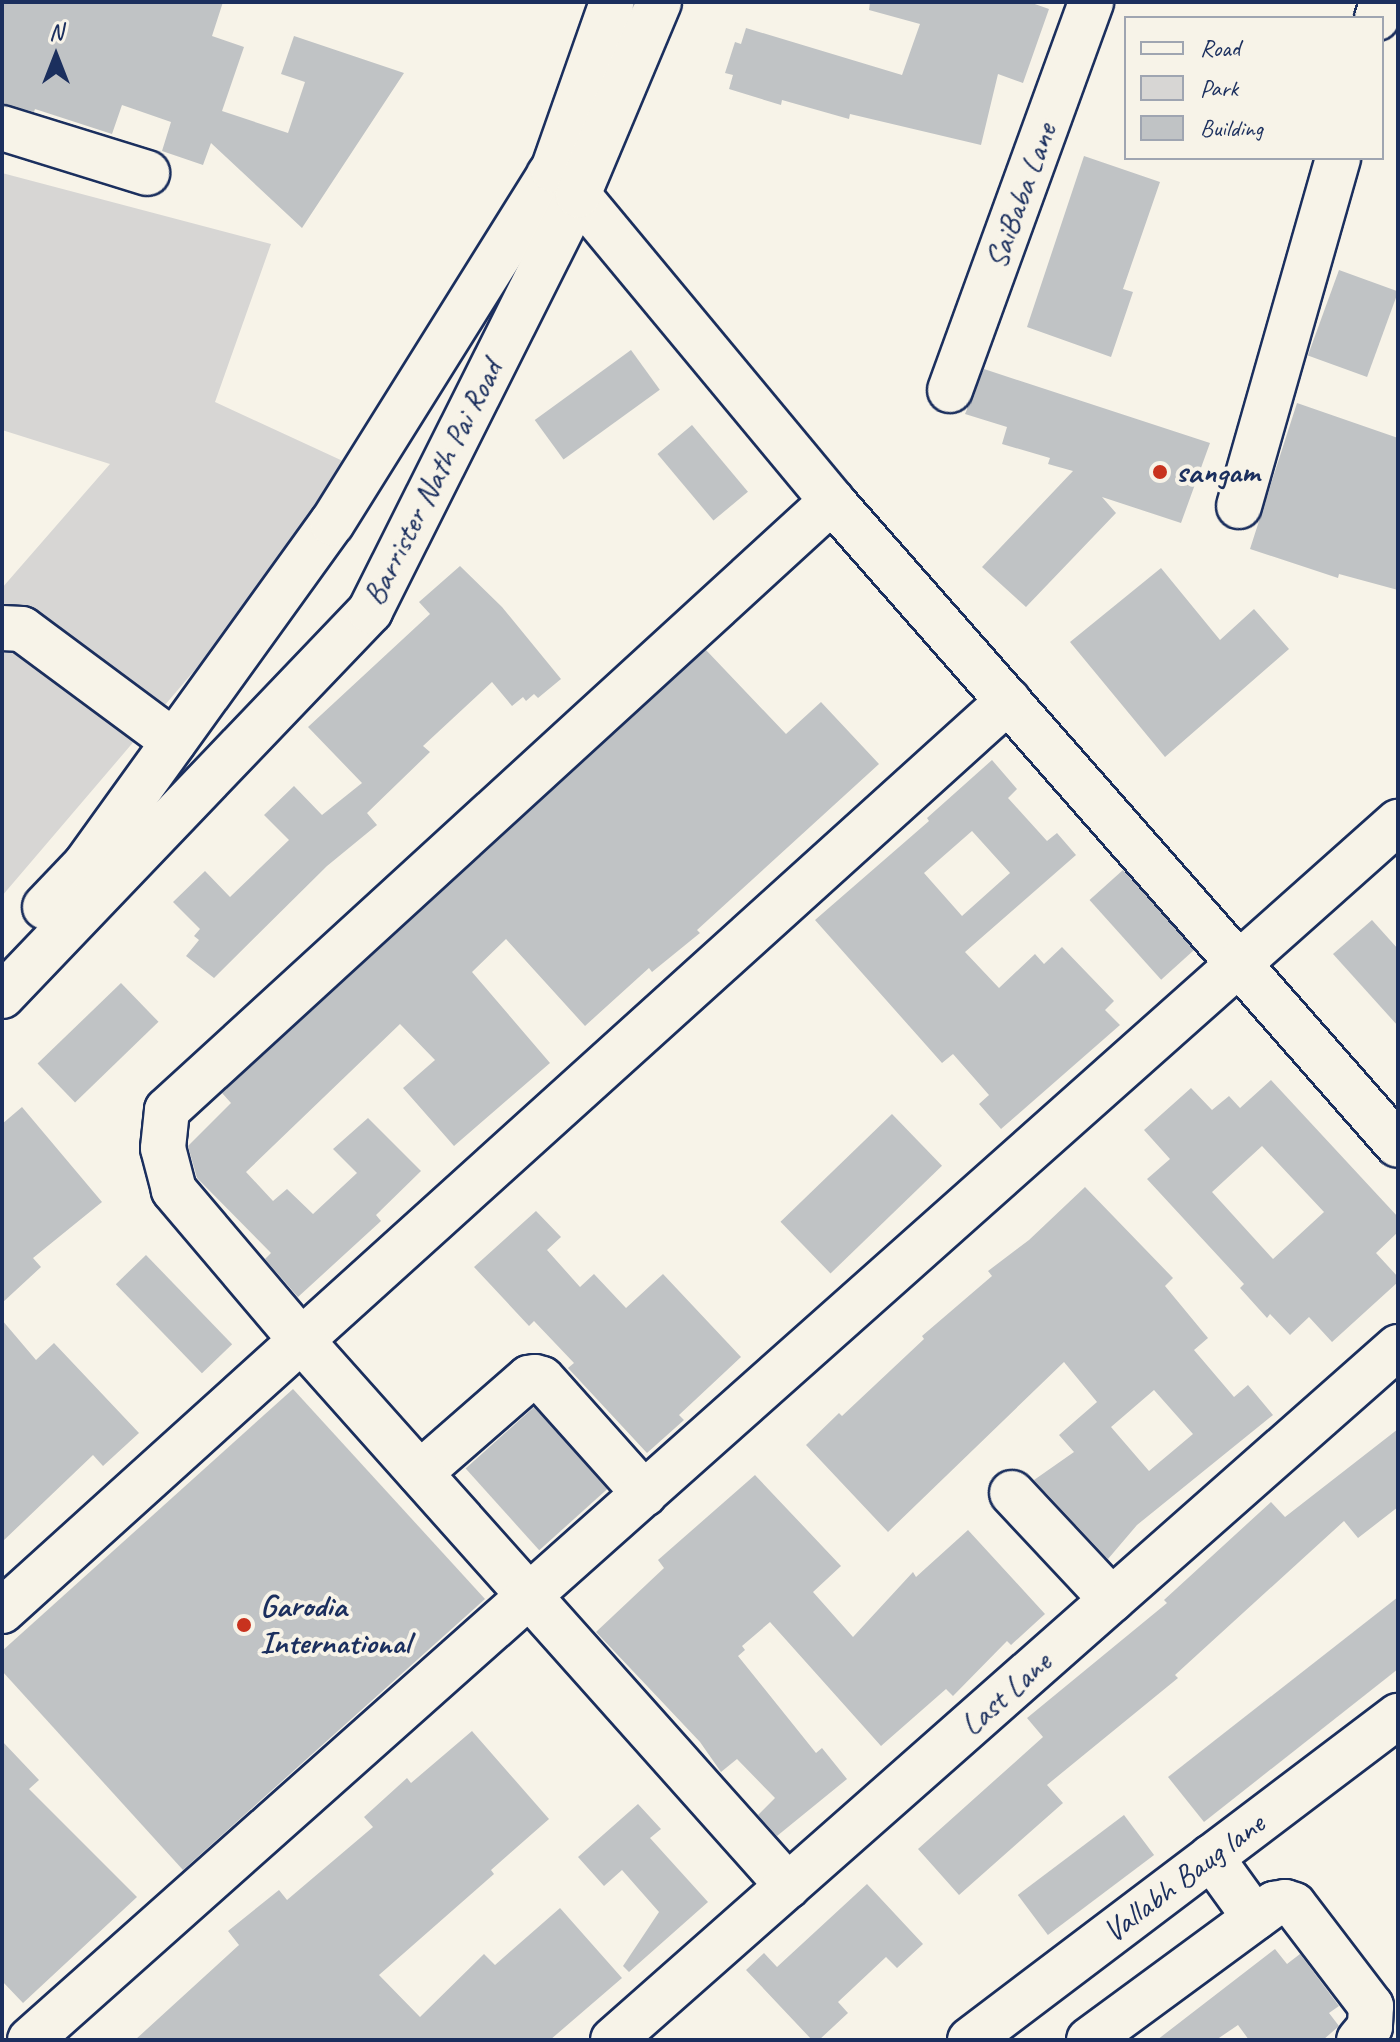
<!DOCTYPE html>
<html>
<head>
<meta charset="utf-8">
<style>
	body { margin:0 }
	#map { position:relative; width:1400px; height:2042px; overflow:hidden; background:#f7f3e8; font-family:Caveat,sans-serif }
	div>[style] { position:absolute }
	.green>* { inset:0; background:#d7d6d4 }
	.building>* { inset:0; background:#c0c3c5; transform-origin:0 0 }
	.roads { filter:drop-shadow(2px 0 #1b2f5e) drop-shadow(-2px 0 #1b2f5e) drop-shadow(0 2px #1b2f5e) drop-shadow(0 -2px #1b2f5e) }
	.minor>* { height:44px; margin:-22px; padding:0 22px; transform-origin:22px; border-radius:22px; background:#f7f3e8 }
	.dots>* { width:22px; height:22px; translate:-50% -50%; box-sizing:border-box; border:4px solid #f7f3e8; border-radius:50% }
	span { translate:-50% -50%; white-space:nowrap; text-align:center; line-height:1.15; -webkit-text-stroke:8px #f7f3e8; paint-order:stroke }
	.street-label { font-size:32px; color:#1b2f5e }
	.poi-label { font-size:32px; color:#1b2f5e; font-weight:700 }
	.left { translate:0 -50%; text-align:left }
	.frame { position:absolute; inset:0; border:4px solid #1b2f5e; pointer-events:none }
	.legend { position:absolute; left:1124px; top:16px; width:260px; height:144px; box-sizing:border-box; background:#f7f3e8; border:2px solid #9fa5b1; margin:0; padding:10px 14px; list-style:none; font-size:24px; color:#1b2f5e }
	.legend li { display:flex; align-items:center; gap:16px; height:40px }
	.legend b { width:40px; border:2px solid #9fa5b1 }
	.north { position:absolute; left:16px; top:16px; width:80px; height:80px; -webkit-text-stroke:6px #f7f3e8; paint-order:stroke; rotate:0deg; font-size:22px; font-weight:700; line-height:32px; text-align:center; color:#1b2f5e }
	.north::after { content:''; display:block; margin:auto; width:28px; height:36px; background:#1b2f5e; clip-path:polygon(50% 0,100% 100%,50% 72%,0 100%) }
</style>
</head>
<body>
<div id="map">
	<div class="green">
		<i style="clip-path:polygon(2px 173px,271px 244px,215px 402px,345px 462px,264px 589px,2px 896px,2px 588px,110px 464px,2px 430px)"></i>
	</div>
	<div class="building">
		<i style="clip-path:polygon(2px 2px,223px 2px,212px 36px,244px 47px,222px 111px,288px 133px,305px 82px,281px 74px,294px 36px,404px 73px,302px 228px,211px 143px,203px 165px,162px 151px,171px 122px,122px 105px,112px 134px,35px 109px,34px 112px,2px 104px)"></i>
		<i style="clip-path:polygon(870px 2px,1029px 2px,1049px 9px,1023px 83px,998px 74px,981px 145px,850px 114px,849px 119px,782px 100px,781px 105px,729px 89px,733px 75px,725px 73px,735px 42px,741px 44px,746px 28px,902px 75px,920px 24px,869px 10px)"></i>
		<i style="clip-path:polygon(1084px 156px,1160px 182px,1123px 289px,1133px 292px,1111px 357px,1027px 327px)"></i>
		<i style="left:1339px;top:270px;width:63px;height:91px;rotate:20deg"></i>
		<i style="left:631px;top:350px;width:49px;height:119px;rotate:54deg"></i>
		<i style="clip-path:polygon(984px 369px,1210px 443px,1181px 523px,1102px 497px,1116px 513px,1026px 607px,982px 567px,1073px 471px,1048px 464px,1050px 458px,1002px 444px,1007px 427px,965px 414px)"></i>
		<i style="clip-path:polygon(1297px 403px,1398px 438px,1398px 590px,1339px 574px,1338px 578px,1250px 549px)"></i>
		<i style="left:692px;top:425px;width:87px;height:45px;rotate:50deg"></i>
		<i style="clip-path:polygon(460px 566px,502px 607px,561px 679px,538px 698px,534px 694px,526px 701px,523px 697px,512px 706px,492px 682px,423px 746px,430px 752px,367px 813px,377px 825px,327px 866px,214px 978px,186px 956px,199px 940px,194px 936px,200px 929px,173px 902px,205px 871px,230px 897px,289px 840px,264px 815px,294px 786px,322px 815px,362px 783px,308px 727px,430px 614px,419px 602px)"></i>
		<i style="clip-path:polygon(1161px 568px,1220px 640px,1254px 609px,1289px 649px,1165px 757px,1070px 642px)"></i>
		<i style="clip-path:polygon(706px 650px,786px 734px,821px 702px,879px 764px,697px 930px,700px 933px,652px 972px,649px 968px,585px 1026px,506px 939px,472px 972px,550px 1063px,454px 1146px,403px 1088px,435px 1060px,400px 1024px,246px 1172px,273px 1201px,287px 1189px,313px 1214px,357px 1173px,333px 1149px,368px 1118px,421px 1171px,376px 1215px,381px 1221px,298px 1297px,265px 1259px,271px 1253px,197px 1178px,188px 1146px,231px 1103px,222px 1093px)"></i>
		<i style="clip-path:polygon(evenodd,992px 760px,1017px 789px,1008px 798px,1047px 841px,1057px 833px,1076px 855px,965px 952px,999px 988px,1035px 954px,1044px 964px,1062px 947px,1114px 1001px,1105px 1010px,1120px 1025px,1001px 1129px,979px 1104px,989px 1095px,953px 1054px,942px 1063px,815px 920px,929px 821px,927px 818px,992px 760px,972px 831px,1010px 873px,962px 916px,924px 873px,972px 831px)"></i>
		<i style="left:1123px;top:870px;width:107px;height:45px;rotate:48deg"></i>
		<i style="clip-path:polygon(1372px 920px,1398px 949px,1398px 1026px,1333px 954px)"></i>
		<i style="left:121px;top:983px;width:54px;height:116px;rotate:46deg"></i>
		<i style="clip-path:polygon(evenodd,1271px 1080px,1398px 1217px,1398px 1232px,1376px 1253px,1398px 1277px,1398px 1282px,1332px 1342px,1309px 1317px,1290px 1335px,1270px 1314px,1267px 1318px,1240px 1288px,1244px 1284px,1147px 1179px,1170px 1159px,1144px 1130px,1191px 1088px,1212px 1110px,1229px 1096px,1240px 1108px,1271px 1080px,1262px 1146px,1324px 1212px,1273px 1259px,1212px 1192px,1262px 1146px)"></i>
		<i style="clip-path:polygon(22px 1107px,102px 1202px,33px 1258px,41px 1267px,2px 1303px,2px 1124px)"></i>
		<i style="left:892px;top:1114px;width:72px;height:155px;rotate:46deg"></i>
		<i style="clip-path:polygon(evenodd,1085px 1187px,1173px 1278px,1165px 1286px,1208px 1338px,1194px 1350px,1234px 1397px,1248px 1385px,1273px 1415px,1137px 1525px,1108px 1559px,1034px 1480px,1074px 1452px,1059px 1435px,1097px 1402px,1064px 1362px,888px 1532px,806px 1445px,839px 1413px,842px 1416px,924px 1339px,922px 1336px,992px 1276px,988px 1271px,1029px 1240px,1085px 1187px,1154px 1390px,1193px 1434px,1149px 1471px,1111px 1427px,1154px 1390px)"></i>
		<i style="clip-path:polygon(536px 1211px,561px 1237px,547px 1250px,580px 1287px,594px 1274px,626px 1308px,663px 1274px,741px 1357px,679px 1415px,684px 1420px,647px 1453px,568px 1368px,574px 1363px,534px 1321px,529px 1326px,474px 1267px)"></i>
		<i style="left:146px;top:1255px;width:124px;height:42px;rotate:46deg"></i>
		<i style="clip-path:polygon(2px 1320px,36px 1360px,54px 1343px,139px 1433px,103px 1466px,93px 1455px,2px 1542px)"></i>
		<i style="clip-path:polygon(293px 1389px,485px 1599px,183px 1870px,2px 1671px,2px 1651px)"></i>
		<i style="left:534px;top:1407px;width:110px;height:92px;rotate:48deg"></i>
		<i style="clip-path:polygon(1398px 1429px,1398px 1507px,1358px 1538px,1344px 1521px,1175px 1675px,1178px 1678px,1047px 1785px,1063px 1803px,959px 1895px,918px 1849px,1043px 1737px,1027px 1718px,1167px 1603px,1164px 1600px,1271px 1502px,1285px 1517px)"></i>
		<i style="clip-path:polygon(755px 1475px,841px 1566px,813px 1592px,853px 1637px,913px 1572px,916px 1577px,968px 1530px,1045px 1614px,1011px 1645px,1007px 1641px,953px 1696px,946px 1689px,881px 1746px,770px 1622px,742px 1646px,745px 1650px,738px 1656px,816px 1753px,822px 1748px,847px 1779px,777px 1836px,758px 1815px,775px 1798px,737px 1759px,721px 1772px,700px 1742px,596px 1632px,664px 1568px,658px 1560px)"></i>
		<i style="clip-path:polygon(1398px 1597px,1398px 1669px,1204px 1822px,1168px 1777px)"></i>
		<i style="clip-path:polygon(472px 1731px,549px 1819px,491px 1870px,494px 1874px,379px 1975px,420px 2017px,484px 1954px,495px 1965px,560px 1908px,622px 1978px,550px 2040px,135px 2040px,239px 1945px,228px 1931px,279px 1890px,287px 1900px,373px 1827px,364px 1817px,407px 1778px,411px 1783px)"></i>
		<i style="clip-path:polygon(2px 1741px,39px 1780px,29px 1789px,137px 1897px,23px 2003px,2px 1981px)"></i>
		<i style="clip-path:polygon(638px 1804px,661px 1829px,650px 1838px,708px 1902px,629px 1972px,623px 1966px,659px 1912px,622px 1870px,604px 1886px,578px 1857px)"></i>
		<i style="left:1124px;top:1815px;width:50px;height:133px;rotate:53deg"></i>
		<i style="clip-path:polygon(867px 1884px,923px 1944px,897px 1968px,886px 1957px,838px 2002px,848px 2013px,819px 2040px,812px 2040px,746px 1970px,764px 1953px,777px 1967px)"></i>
		<i style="clip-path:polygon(1275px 1949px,1287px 1964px,1300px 1954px,1339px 2006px,1329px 2013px,1339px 2026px,1323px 2040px,1249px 2040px,1238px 2025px,1216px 2040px,1157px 2040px)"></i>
	</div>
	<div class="roads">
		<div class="minor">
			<i style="left:1377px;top:18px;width:17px;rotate:-73deg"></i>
			<i style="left:2px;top:128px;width:152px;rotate:17.2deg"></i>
			<i style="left:549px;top:175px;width:35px;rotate:35deg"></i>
			<i style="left:578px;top:195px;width:398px;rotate:50.3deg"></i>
			<i style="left:832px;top:501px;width:857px;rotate:48.69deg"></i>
			<i style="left:950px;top:390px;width:413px;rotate:-70deg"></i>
			<i style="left:1239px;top:506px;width:362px;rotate:-74.1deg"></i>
			<i style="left:2px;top:628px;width:20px;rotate:3deg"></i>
			<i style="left:22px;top:629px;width:189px;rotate:36.6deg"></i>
			<i style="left:45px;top:907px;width:58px;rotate:-46.4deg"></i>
			<i style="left:85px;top:865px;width:422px;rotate:-54.2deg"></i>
			<i style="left:332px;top:523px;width:416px;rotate:-58deg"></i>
			<i style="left:553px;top:170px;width:178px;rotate:-70.6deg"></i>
			<i style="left:2px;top:996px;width:533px;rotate:-46.29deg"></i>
			<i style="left:370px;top:611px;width:465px;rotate:-63.4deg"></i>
			<i style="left:578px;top:195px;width:209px;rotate:-67.2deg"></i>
			<i style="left:420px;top:1473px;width:145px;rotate:-41.1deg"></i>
			<i style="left:529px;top:1378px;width:6px;rotate:-9deg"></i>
			<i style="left:535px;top:1377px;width:7px;rotate:16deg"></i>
			<i style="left:542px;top:1379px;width:154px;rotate:48.2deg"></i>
			<i style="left:1012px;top:1493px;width:146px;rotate:46.9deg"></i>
			<i style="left:2px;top:1611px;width:1357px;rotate:-42.13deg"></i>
			<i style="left:1211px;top:1857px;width:75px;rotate:54.2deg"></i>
			<i style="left:788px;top:1886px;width:732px;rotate:-131.73deg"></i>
			<i style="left:301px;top:1340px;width:197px;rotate:-130.3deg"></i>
			<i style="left:174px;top:1190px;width:43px;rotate:-104.7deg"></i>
			<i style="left:163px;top:1148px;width:38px;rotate:-84deg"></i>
			<i style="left:167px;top:1110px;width:902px;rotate:-42.48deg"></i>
			<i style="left:30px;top:2040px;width:1832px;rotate:-41.68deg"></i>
			<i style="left:613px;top:2040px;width:1047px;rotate:-41.44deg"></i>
			<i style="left:970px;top:2040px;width:537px;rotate:-37.13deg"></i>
			<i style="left:1089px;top:2040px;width:230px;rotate:-36.3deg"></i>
			<i style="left:1274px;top:1904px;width:11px;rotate:-10deg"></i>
			<i style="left:1285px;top:1902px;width:9px;rotate:18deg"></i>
			<i style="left:1294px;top:1905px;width:127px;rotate:52.7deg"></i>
			<i style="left:1371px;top:2006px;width:21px;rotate:93deg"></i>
			<i style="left:1370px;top:2027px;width:17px;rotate:130deg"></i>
		</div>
	</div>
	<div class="dots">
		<i style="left:1160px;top:472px;background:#c8321e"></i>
		<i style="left:244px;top:1625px;background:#c8321e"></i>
	</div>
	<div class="street-label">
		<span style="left:1021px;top:196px;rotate:-70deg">SaiBaba Lane</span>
		<span style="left:433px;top:483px;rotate:-63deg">Barrister Nath Pai Road</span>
		<span style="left:1006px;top:1694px;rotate:-42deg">Last Lane</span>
		<span style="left:1184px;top:1878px;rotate:-37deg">Vallabh Baug lane</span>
	</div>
	<div class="poi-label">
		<span class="left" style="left:1176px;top:472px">sangam</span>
		<span class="left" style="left:260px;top:1625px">Garodia<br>International</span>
	</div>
	<div class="frame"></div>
	<ul class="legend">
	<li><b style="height:10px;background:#f7f3e8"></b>Road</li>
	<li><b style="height:22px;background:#d7d6d4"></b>Park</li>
	<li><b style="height:22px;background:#c0c3c5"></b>Building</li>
	</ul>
	<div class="north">N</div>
</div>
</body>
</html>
